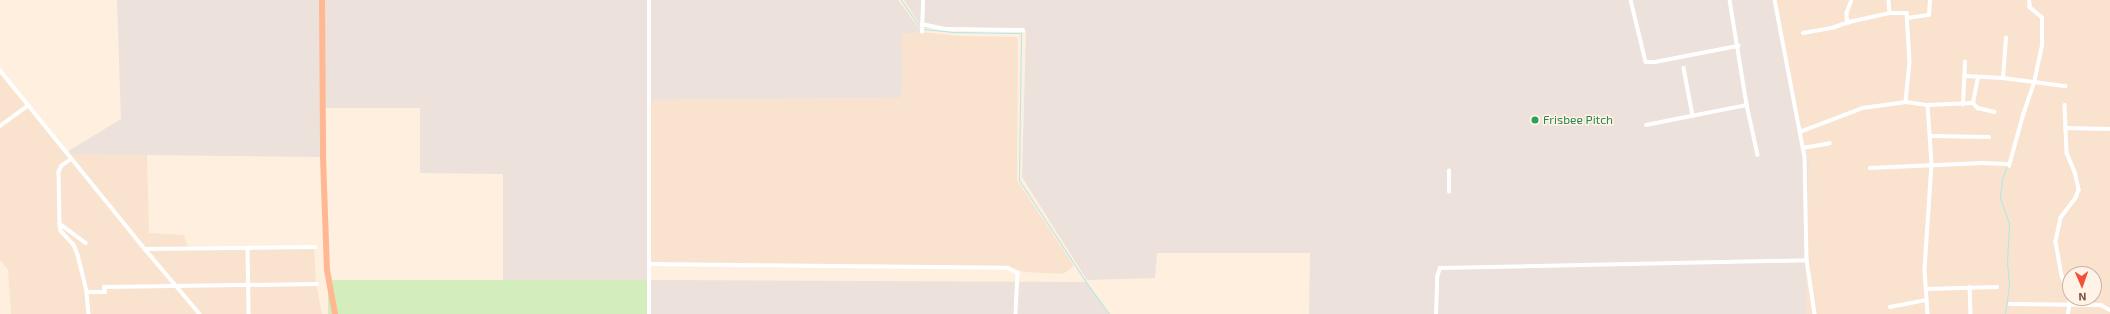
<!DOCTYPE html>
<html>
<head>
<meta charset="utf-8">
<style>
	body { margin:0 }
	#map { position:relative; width:2110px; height:314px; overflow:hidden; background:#feefdf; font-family:"Exo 2",sans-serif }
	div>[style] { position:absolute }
	.residential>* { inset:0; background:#f9e3cf }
	.industrial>* { inset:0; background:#ece1db }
	.green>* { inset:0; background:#d4edbc; transform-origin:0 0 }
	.stream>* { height:1px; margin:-0.5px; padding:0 0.5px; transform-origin:0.5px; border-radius:0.5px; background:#b2e6e9 }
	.minor>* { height:3.5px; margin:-1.75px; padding:0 1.75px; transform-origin:1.75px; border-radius:1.75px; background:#fff }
	.trunk>* { height:6px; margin:-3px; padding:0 3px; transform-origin:3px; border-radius:3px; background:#ffb892 }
	.dots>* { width:11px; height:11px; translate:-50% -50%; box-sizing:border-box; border:2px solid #fff3e7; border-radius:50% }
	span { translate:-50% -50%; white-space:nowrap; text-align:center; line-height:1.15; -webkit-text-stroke:3px #fff3e7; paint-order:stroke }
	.leisure-label { font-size:12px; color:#27864d }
	.left { translate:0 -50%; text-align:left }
	.north { position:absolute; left:2062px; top:266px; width:40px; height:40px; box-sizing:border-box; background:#fff3e7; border:1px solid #c9b2a6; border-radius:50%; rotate:178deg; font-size:11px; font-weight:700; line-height:16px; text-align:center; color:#775144 }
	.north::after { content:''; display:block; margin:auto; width:14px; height:18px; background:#f45037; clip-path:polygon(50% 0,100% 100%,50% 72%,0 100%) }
</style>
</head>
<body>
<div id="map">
	<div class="residential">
		<i style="clip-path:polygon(evenodd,1774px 0,2110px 0,2110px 314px,1806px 314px,1809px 162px,1774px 0,2070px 274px,2094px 274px,2094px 298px,2070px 298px,2070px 274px)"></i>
		<i style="clip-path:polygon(922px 32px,961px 36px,1016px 37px,1018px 39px,1017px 180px,1074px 266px,1063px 274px,1024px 272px,1010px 267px,649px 264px,648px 100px,899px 98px,903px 83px,902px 34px)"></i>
		<i style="clip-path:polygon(0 74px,67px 154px,147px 154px,149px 233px,184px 235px,188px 246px,314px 247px,316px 283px,322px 314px,11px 314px,8px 270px,0 260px)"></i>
	</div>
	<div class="industrial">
		<i style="clip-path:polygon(117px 0,898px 0,922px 32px,902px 34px,903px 83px,900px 98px,648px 100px,649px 280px,1086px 282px,1109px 314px,649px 314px,649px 280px,503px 282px,503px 174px,420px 173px,420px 108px,324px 108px,323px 157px,67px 154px,70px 150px,121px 119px)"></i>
		<i style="clip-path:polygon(904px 0,1774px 0,1809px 162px,1806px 314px,1309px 314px,1310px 253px,1157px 253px,1155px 278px,1087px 280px,1022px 177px,1026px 31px,922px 28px)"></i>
	</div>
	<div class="green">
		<i style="left:649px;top:280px;width:34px;height:321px;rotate:90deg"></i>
	</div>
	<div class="stream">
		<i style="left:901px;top:0;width:35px;rotate:55deg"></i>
		<i style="left:2028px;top:3px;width:6px;rotate:81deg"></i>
		<i style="left:924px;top:29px;width:27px;rotate:6deg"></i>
		<i style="left:951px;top:32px;width:70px;rotate:0.8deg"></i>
		<i style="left:1021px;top:33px;width:147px;rotate:90.8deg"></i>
		<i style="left:1019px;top:180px;width:122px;rotate:56.7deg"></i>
		<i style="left:1086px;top:282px;width:39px;rotate:54deg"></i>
		<i style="left:2016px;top:135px;width:15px;rotate:-74deg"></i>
		<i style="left:2005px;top:314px;width:29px;rotate:-82deg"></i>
		<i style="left:2009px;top:285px;width:22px;rotate:-95deg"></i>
		<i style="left:2007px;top:263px;width:40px;rotate:-87.1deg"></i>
		<i style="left:2009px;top:223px;width:27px;rotate:-110deg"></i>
		<i style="left:2000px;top:198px;width:19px;rotate:-84deg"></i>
		<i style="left:2002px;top:179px;width:15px;rotate:-70deg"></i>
	</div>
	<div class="minor">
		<i style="left:1631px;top:0;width:64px;rotate:76.4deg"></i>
		<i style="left:1646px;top:62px;width:9px"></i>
		<i style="left:1655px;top:62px;width:85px;rotate:-10.9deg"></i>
		<i style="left:1730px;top:0;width:106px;rotate:80.8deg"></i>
		<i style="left:1747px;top:105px;width:51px;rotate:77.6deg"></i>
		<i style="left:1775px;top:0;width:160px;rotate:79.2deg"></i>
		<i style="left:1805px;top:157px;width:103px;rotate:88.9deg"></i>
		<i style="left:1807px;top:260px;width:55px;rotate:81.6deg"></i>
		<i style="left:1852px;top:0;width:14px;rotate:111deg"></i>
		<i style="left:1847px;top:13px;width:6px;rotate:90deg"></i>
		<i style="left:1847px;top:19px;width:4px;rotate:56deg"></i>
		<i style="left:1849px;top:22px;width:42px;rotate:-12.4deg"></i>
		<i style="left:1890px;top:13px;width:17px"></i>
		<i style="left:1907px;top:13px;width:49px;rotate:86.5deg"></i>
		<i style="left:1910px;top:62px;width:40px;rotate:95.7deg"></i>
		<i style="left:1889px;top:0;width:13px;rotate:86deg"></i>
		<i style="left:1907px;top:18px;width:22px;rotate:-8deg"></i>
		<i style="left:1929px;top:15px;width:15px;rotate:-86deg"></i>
		<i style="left:922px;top:24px;width:24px;rotate:12deg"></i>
		<i style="left:945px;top:29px;width:78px;rotate:0.7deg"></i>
		<i style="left:922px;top:32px;width:32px;rotate:-88deg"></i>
		<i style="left:1803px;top:33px;width:29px;rotate:-10deg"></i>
		<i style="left:1832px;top:28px;width:18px;rotate:-19deg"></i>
		<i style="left:1684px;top:68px;width:49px;rotate:79.4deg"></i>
		<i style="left:0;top:70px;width:230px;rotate:51deg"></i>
		<i style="left:145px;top:249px;width:85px;rotate:49.8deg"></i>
		<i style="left:1966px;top:76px;width:37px;rotate:3deg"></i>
		<i style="left:2003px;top:78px;width:40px;rotate:-85.7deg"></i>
		<i style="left:2003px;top:78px;width:63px;rotate:7.4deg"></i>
		<i style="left:1973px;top:103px;width:7px;rotate:45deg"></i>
		<i style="left:1978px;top:108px;width:17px;rotate:13deg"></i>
		<i style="left:1928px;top:105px;width:59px;rotate:86.1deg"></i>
		<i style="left:1932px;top:164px;width:106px;rotate:93.8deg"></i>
		<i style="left:1925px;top:270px;width:44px;rotate:86.1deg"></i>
		<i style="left:1963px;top:105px;width:43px;rotate:-87.3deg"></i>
		<i style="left:2065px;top:105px;width:48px;rotate:87.6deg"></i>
		<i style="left:2067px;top:153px;width:21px;rotate:67deg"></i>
		<i style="left:2075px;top:172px;width:18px;rotate:77deg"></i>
		<i style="left:2079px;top:190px;width:9px;rotate:111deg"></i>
		<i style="left:2076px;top:198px;width:25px;rotate:127deg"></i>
		<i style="left:2061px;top:218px;width:25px;rotate:102deg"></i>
		<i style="left:2056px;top:242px;width:35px;rotate:80deg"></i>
		<i style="left:2062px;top:276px;width:22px;rotate:68deg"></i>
		<i style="left:1646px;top:125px;width:103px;rotate:-11.2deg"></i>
		<i style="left:0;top:126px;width:34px;rotate:-36deg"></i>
		<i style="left:2065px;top:128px;width:45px;rotate:1.3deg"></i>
		<i style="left:1800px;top:132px;width:67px;rotate:-20.9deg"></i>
		<i style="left:1863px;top:108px;width:43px;rotate:-7.9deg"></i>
		<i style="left:1906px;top:102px;width:22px;rotate:8deg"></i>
		<i style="left:1928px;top:105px;width:45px;rotate:-2.5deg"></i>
		<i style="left:1973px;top:103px;width:26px;rotate:-79deg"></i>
		<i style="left:1931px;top:136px;width:58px;rotate:1deg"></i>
		<i style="left:1803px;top:148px;width:27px;rotate:-10deg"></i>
		<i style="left:72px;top:159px;width:12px;rotate:145deg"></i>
		<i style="left:62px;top:166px;width:7px;rotate:117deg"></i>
		<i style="left:59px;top:172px;width:52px;rotate:88.9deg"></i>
		<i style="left:60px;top:224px;width:7px;rotate:82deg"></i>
		<i style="left:61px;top:231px;width:19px;rotate:47deg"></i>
		<i style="left:74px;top:245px;width:11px;rotate:68deg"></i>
		<i style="left:78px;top:255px;width:38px;rotate:76deg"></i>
		<i style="left:87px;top:292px;width:22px;rotate:85deg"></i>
		<i style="left:2009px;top:166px;width:53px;rotate:-74.6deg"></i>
		<i style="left:2023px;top:115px;width:34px;rotate:-71deg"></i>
		<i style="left:2034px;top:83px;width:39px;rotate:-78deg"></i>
		<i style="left:2042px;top:45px;width:27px;rotate:-90deg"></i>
		<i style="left:2042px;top:18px;width:16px;rotate:-140deg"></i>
		<i style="left:2030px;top:8px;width:8px;rotate:-97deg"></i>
		<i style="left:1870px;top:168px;width:112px;rotate:-2.6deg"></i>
		<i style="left:1982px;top:163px;width:25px;rotate:2deg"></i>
		<i style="left:1449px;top:192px;width:21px;rotate:-90deg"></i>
		<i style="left:60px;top:224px;width:32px;rotate:36deg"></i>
		<i style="left:248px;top:248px;width:66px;rotate:89.1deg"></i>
		<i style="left:145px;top:249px;width:170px;rotate:-0.7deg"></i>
		<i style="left:649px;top:264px;width:359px;rotate:0.6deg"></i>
		<i style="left:1008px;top:268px;width:11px;rotate:27deg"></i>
		<i style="left:1018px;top:273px;width:41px;rotate:92.8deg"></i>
		<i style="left:1970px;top:287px;width:27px;rotate:88deg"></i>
		<i style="left:1926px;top:289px;width:71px;rotate:-1.6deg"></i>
		<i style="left:87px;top:292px;width:18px"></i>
		<i style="left:105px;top:292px;width:5px;rotate:-101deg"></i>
		<i style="left:104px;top:287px;width:213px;rotate:-0.8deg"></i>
		<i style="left:2010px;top:304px;width:91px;rotate:0.6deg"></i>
		<i style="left:2101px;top:305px;width:10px;rotate:29deg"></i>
		<i style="left:1890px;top:307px;width:37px;rotate:-11deg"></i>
		<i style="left:649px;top:314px;width:314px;rotate:-90deg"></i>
		<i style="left:1436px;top:314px;width:37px;rotate:-88deg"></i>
		<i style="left:1437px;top:277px;width:9px;rotate:-72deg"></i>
		<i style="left:1440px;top:268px;width:367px;rotate:-1.2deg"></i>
		<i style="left:2068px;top:314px;width:16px;rotate:-83deg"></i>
	</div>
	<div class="trunk">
		<i style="left:322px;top:0;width:157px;rotate:89.6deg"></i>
		<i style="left:323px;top:157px;width:113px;rotate:88deg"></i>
		<i style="left:327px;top:270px;width:45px;rotate:79.7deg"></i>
	</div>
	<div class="dots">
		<i style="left:1535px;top:120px;background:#2e9e5b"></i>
	</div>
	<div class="leisure-label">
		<span class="left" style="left:1543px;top:120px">Frisbee Pitch</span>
	</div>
	<div class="north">N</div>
</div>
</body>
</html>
